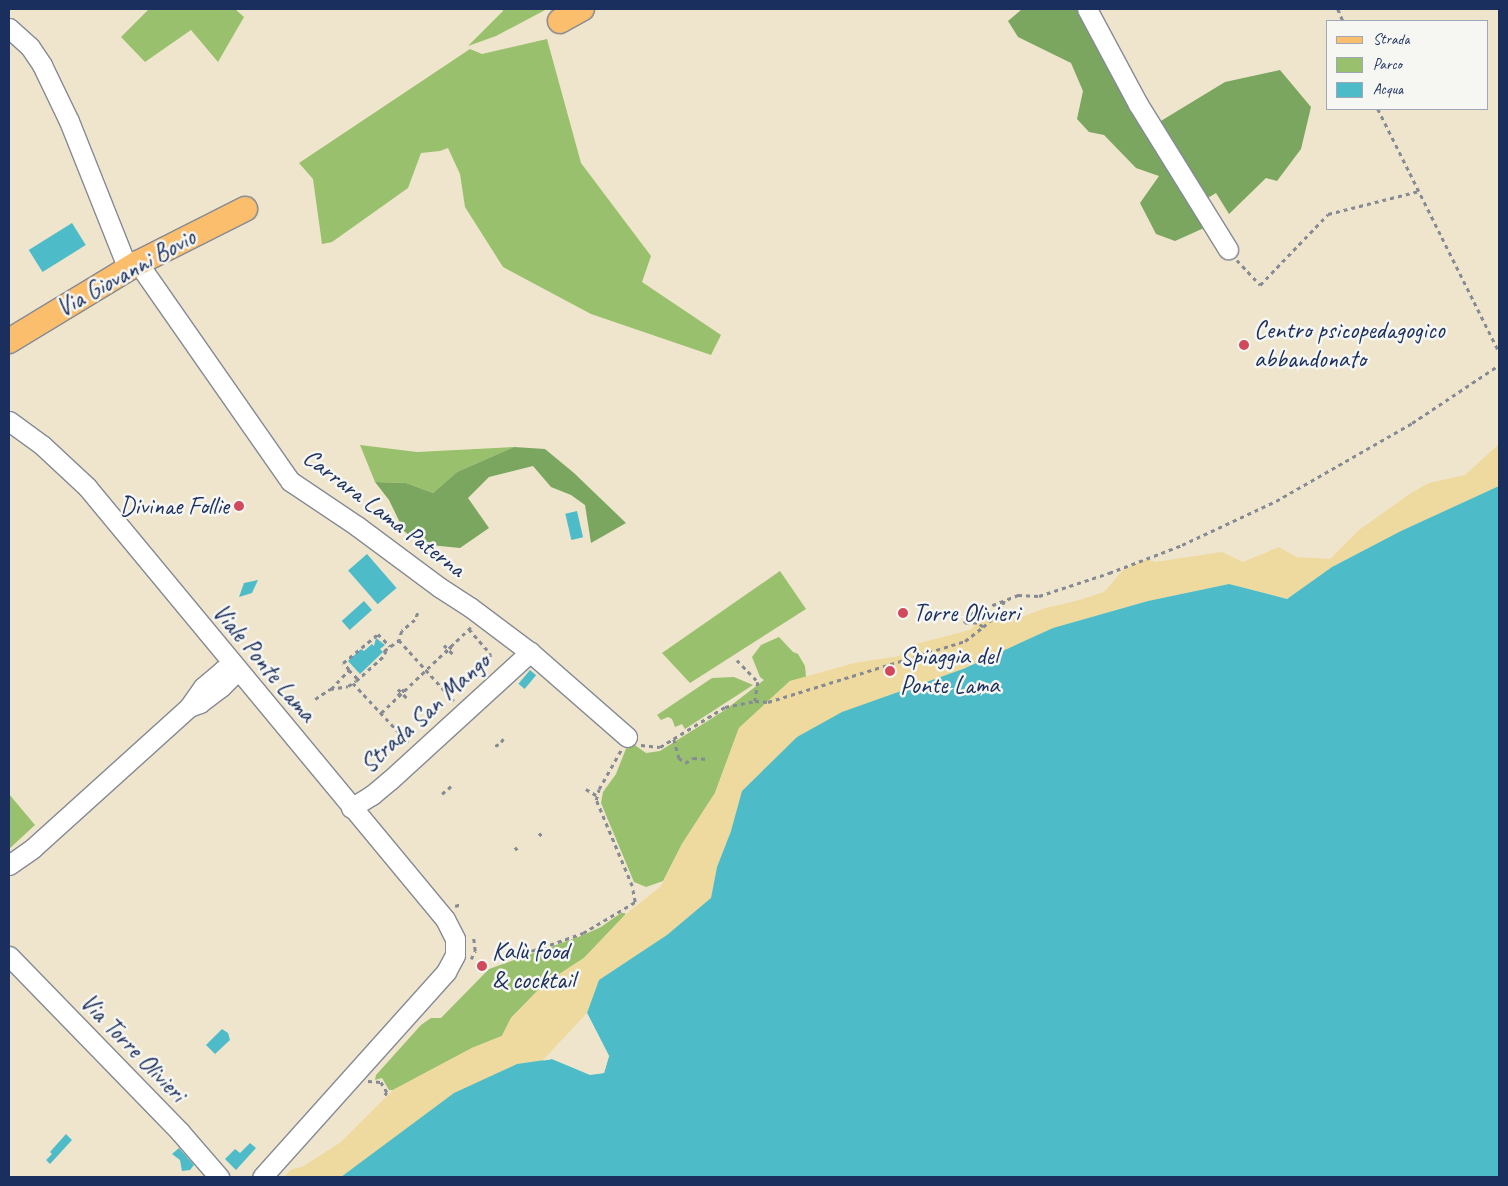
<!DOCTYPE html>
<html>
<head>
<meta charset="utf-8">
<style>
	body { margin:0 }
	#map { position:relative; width:1508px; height:1186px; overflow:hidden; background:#efe5cc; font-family:Caveat,sans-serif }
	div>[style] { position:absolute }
	.green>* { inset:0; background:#99c06c }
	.forest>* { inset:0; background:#7aa660 }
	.sand>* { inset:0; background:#eeda9e }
	.water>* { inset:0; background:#4ebbc8; transform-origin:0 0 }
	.pier>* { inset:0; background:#efe5cc }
	.path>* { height:2.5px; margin-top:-1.25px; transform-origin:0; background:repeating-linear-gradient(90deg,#858a95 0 4px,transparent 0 8px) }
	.roads { filter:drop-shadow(1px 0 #858a95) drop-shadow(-1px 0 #858a95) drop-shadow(0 1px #858a95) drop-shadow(0 -1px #858a95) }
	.minor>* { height:19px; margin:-9.5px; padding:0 9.5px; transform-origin:9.5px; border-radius:9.5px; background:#fff }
	.major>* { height:24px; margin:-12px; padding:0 12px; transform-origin:12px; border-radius:12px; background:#fabe6d }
	.dots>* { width:14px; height:14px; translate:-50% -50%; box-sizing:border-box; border:2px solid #f6f6f2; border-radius:50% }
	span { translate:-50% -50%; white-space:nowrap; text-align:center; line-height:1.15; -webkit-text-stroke:5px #f6f6f2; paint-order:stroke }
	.street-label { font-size:25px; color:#1b2f5e }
	.poi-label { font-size:25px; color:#1b2f5e }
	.left { translate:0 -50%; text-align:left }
	.right { translate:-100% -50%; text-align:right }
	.frame { position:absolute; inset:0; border:10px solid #1b2f5e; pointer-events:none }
	.legend { position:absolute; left:1326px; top:20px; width:162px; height:90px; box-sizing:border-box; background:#f6f6f2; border:1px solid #9ea6b7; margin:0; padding:6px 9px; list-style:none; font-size:15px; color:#1b2f5e }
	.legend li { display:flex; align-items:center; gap:10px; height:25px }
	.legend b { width:25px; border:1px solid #9ea6b7 }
</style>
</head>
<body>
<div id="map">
	<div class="green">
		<i style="clip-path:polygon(149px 9px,235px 9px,244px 17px,218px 62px,191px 30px,145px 62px,121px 37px)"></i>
		<i style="clip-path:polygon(502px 9px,547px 9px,496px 36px,468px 46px,503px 11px)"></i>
		<i style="clip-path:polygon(547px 39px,581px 163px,651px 256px,642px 282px,721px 335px,711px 355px,591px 314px,503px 267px,465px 207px,460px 174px,448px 148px,440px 151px,421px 153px,408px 188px,332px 242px,322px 244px,313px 179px,299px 163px,470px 49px,482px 54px)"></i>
		<i style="clip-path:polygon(360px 445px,417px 452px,514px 447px,457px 472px,433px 493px,406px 483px,375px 482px)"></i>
		<i style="clip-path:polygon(780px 571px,806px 609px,690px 683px,662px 653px)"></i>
		<i style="clip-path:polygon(779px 637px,793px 652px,798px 654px,805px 666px,806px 677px,790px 681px,739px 728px,715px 793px,682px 844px,663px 881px,646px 887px,634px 882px,601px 803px,603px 792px,616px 774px,629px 741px,646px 753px,660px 751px,725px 710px,764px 680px,760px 677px,752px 657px,761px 645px)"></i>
		<i style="clip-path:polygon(734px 677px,753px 685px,685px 729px,682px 724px,675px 727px,672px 719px,668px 717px,661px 720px,657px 715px,712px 678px)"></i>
		<i style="clip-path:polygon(9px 794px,35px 825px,9px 849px)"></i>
		<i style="clip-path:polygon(621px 913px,625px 913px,625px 915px,584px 958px,544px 984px,511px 1018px,502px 1036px,472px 1048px,393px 1090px,389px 1090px,382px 1078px,375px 1080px,376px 1075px,421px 1025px,431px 1018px,441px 1018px,489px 969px,581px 936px,601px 927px)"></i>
	</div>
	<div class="forest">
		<i style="clip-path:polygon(1022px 9px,1078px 9px,1146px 130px,1225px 82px,1280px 70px,1311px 107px,1301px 149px,1277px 181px,1266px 178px,1229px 214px,1216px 193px,1206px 199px,1204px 228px,1175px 241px,1156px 234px,1140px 203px,1159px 176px,1136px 168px,1104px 135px,1089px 132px,1077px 119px,1083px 91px,1071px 63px,1018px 37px,1008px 21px)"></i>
		<i style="clip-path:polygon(514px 447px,545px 449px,574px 473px,626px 523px,591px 543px,585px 505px,571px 495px,551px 487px,533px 466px,489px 477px,468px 498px,489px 528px,460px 548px,420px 544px,404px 531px,389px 500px,375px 482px,406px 483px,433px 493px,457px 472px)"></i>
	</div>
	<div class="sand">
		<i style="clip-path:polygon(1499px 444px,1499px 486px,1401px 531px,1332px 567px,1287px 599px,1229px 584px,1148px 601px,1053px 628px,963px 669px,731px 831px,717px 867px,711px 898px,668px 935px,599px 980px,587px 1013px,542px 1061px,517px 1064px,382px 1148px,341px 1177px,284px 1177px,292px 1169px,302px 1167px,341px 1142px,393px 1090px,472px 1048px,502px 1036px,511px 1018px,544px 984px,584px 958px,625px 915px,661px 886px,682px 844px,715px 793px,739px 728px,790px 681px,854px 663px,899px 656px,908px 646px,970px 630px,977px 623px,1000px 612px,1019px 618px,1045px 608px,1076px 601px,1104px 592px,1123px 570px,1147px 559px,1155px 562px,1222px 552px,1243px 562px,1279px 547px,1296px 557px,1330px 559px,1359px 530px,1411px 493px,1429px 483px,1465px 475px)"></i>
	</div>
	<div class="water">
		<i style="left:72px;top:223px;width:26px;height:51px;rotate:58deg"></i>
		<i style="clip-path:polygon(1499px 486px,1499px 1177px,341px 1177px,454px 1093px,517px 1064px,552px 1059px,590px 1074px,604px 1073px,609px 1056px,587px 1013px,599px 980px,667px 935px,711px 898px,717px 867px,731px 831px,742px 791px,797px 737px,842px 712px,963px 669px,1053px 628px,1148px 601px,1229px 584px,1287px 599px,1332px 567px,1401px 531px)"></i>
		<i style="left:577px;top:511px;width:27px;height:12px;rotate:77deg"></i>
		<i style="left:367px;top:554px;width:45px;height:25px;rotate:49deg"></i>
		<i style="clip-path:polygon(258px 580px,252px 593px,239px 597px,244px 583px)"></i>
		<i style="left:364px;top:601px;width:12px;height:30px;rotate:48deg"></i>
		<i style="clip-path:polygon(376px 638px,385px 645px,380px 649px,383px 652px,360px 674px,348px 661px,361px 649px,364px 651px,372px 644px,374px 646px)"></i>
		<i style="left:530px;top:670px;width:8px;height:18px;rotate:40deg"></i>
		<i style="clip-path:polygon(222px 1029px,228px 1033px,230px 1040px,215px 1054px,206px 1045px)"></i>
		<i style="clip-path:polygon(66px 1134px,72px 1140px,50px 1164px,46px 1160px,52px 1154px,50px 1152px)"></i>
		<i style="clip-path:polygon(250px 1143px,256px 1148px,236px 1170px,225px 1159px,235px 1149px,240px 1153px)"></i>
		<i style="clip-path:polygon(179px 1148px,194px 1165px,190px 1170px,182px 1171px,180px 1160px,172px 1154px)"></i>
	</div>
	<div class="pier">
		<i style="clip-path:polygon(587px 1013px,609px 1056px,604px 1073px,590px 1075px,552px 1059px,542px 1061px,552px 1057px,590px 1072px,602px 1071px,606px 1056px,585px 1015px)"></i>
	</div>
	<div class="path">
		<i style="left:1338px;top:9px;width:13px;rotate:67deg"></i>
		<i style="left:1378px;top:109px;width:271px;rotate:63.5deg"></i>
		<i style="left:1237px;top:260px;width:34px;rotate:47deg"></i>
		<i style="left:1260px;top:285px;width:98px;rotate:-46.2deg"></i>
		<i style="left:1328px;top:214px;width:94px;rotate:-14.2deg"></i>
		<i style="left:418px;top:613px;width:8px;rotate:113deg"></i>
		<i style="left:415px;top:620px;width:17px;rotate:140deg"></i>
		<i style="left:402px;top:631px;width:9px;rotate:108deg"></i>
		<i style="left:399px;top:640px;width:82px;rotate:48deg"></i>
		<i style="left:983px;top:627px;width:23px;rotate:-41deg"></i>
		<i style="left:1000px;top:612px;width:12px;rotate:-70deg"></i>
		<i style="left:469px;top:629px;width:32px;rotate:49deg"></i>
		<i style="left:490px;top:653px;width:6px;rotate:81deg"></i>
		<i style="left:444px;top:645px;width:14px;rotate:45deg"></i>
		<i style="left:449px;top:646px;width:6px;rotate:45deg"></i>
		<i style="left:445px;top:650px;width:6px;rotate:45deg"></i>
		<i style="left:737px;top:660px;width:30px;rotate:46deg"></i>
		<i style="left:758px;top:682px;width:19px;rotate:99deg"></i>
		<i style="left:349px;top:670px;width:13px;rotate:45deg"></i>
		<i style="left:353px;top:683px;width:81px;rotate:47deg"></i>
		<i style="left:331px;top:689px;width:26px;rotate:-47deg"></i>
		<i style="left:349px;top:670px;width:9px;rotate:-131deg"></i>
		<i style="left:343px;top:663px;width:45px;rotate:-39.6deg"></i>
		<i style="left:378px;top:634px;width:17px;rotate:45deg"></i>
		<i style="left:398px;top:689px;width:13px;rotate:45deg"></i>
		<i style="left:402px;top:689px;width:6px;rotate:51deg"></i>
		<i style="left:398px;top:693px;width:6px;rotate:51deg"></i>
		<i style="left:315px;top:699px;width:18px;rotate:-34deg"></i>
		<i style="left:330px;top:689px;width:18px;rotate:-9deg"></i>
		<i style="left:348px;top:686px;width:9px;rotate:-32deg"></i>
		<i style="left:356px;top:681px;width:40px;rotate:-42deg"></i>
		<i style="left:386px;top:654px;width:4px;rotate:-124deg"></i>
		<i style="left:384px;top:651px;width:19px;rotate:-36deg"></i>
		<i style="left:381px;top:713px;width:124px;rotate:-43.7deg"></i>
		<i style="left:674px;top:739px;width:20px;rotate:75deg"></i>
		<i style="left:679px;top:758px;width:8px;rotate:40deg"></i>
		<i style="left:685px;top:763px;width:9px;rotate:-32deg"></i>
		<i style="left:693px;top:758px;width:16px;rotate:4deg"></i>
		<i style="left:501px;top:742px;width:4px;rotate:-56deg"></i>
		<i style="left:641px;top:745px;width:19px;rotate:6deg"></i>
		<i style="left:660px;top:747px;width:76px;rotate:-31.6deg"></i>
		<i style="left:725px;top:707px;width:31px;rotate:-11deg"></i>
		<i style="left:755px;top:701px;width:13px;rotate:4deg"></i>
		<i style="left:768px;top:702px;width:206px;rotate:-17.2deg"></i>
		<i style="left:965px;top:641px;width:23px;rotate:-38deg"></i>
		<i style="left:983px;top:627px;width:7px;rotate:-146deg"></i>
		<i style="left:977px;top:623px;width:13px;rotate:180deg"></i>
		<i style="left:964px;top:623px;width:11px;rotate:-56deg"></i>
		<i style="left:970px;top:614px;width:52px;rotate:-21.6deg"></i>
		<i style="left:1018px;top:595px;width:21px;rotate:3deg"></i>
		<i style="left:1039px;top:596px;width:74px;rotate:-18.2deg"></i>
		<i style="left:1109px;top:573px;width:78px;rotate:-21deg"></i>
		<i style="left:1182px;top:545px;width:104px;rotate:-25.1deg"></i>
		<i style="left:1276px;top:501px;width:157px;rotate:-29.8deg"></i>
		<i style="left:1412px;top:423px;width:105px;rotate:-33.7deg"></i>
		<i style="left:495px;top:746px;width:4px;rotate:-27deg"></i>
		<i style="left:448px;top:789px;width:4px;rotate:-45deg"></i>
		<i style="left:586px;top:789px;width:12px;rotate:31deg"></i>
		<i style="left:442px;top:794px;width:4px;rotate:-45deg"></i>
		<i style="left:539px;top:833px;width:4px;rotate:45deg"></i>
		<i style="left:515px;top:847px;width:6px;rotate:51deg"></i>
		<i style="left:455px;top:906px;width:7px;rotate:-16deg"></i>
		<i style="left:498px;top:952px;width:11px;rotate:27deg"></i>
		<i style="left:508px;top:957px;width:28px;rotate:-15deg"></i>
		<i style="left:535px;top:950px;width:51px;rotate:-19.5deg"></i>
		<i style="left:583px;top:933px;width:61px;rotate:-30.8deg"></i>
		<i style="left:635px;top:902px;width:16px;rotate:-101deg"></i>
		<i style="left:632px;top:886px;width:93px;rotate:-112.7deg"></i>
		<i style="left:596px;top:800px;width:11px;rotate:-75deg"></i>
		<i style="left:599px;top:789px;width:45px;rotate:-60.6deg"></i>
		<i style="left:471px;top:959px;width:9px;rotate:-63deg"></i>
		<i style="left:475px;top:951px;width:16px;rotate:-97deg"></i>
		<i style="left:368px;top:1081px;width:13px;rotate:4deg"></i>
		<i style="left:381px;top:1082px;width:12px;rotate:59deg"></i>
		<i style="left:387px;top:1092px;width:4px;rotate:117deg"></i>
	</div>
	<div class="roads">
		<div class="minor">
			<i style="left:1087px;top:9px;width:108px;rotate:61.8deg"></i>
			<i style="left:1138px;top:104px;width:171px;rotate:58.2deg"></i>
			<i style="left:9px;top:28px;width:28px;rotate:42deg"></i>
			<i style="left:30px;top:47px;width:22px;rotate:56deg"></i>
			<i style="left:42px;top:65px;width:62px;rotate:64.3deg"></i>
			<i style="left:69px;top:121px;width:159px;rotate:68.3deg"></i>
			<i style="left:138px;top:263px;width:266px;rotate:55.1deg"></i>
			<i style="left:290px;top:481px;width:81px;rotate:33.9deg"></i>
			<i style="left:357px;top:526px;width:102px;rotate:36.6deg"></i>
			<i style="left:439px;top:587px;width:37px;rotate:33deg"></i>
			<i style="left:470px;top:607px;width:75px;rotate:36.9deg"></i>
			<i style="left:530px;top:652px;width:129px;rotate:41.2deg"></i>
			<i style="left:9px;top:421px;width:41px;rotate:36deg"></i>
			<i style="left:42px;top:445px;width:62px;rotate:43deg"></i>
			<i style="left:87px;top:487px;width:561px;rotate:50.35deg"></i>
			<i style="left:445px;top:919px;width:22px;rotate:63deg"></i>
			<i style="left:455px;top:939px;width:16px;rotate:90deg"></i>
			<i style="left:455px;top:955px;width:19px;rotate:118deg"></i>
			<i style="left:446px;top:972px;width:275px;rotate:131.9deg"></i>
			<i style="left:351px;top:808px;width:25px;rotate:-32deg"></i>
			<i style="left:372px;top:795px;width:23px;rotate:-40deg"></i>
			<i style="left:390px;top:780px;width:190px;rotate:-42.4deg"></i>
			<i style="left:9px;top:865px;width:29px;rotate:-35deg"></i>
			<i style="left:33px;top:848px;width:210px;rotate:-42.1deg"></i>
			<i style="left:189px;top:707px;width:24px;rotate:-55deg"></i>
			<i style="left:203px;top:687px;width:26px;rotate:-40deg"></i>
			<i style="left:223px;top:670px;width:12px;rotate:-14deg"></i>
			<i style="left:235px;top:667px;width:9px;rotate:108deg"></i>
			<i style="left:232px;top:676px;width:16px;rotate:135deg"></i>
			<i style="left:221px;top:687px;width:26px;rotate:143deg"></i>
			<i style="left:200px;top:703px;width:12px;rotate:160deg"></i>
			<i style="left:9px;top:956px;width:245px;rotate:45.8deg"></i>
			<i style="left:180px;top:1132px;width:60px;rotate:49.1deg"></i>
		</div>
		<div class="major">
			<i style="left:560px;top:21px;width:25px;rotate:-29deg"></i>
			<i style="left:9px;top:341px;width:151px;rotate:-31.2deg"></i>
			<i style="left:138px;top:263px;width:120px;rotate:-26.8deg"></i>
		</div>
	</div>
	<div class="dots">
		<i style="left:1244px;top:345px;background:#d1495b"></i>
		<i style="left:239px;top:506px;background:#d1495b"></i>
		<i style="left:903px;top:613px;background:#d1495b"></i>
		<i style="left:890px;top:671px;background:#d1495b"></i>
		<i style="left:482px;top:966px;background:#d1495b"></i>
	</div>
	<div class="street-label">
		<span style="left:126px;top:273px;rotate:-29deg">Via Giovanni Bovio</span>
		<span style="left:384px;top:513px;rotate:37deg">Carrara Lama Paterna</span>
		<span style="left:264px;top:663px;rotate:50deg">Viale Ponte Lama</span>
		<span style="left:425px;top:713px;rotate:-42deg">Strada San Mango</span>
		<span style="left:133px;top:1048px;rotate:46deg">Via Torre Olivieri</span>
	</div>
	<div class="poi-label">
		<span class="left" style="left:1254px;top:345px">Centro psicopedagogico<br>abbandonato</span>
		<span class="right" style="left:229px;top:506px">Divinae Follie</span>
		<span class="left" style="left:913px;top:613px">Torre Olivieri</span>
		<span class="left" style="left:900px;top:671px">Spiaggia del<br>Ponte Lama</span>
		<span class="left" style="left:492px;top:966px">Kalù food<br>&amp; cocktail</span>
	</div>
	<div class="frame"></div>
	<ul class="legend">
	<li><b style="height:6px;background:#fabe6d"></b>Strada</li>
	<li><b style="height:14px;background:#99c06c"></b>Parco</li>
	<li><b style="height:14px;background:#4ebbc8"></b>Acqua</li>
	</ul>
</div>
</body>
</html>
